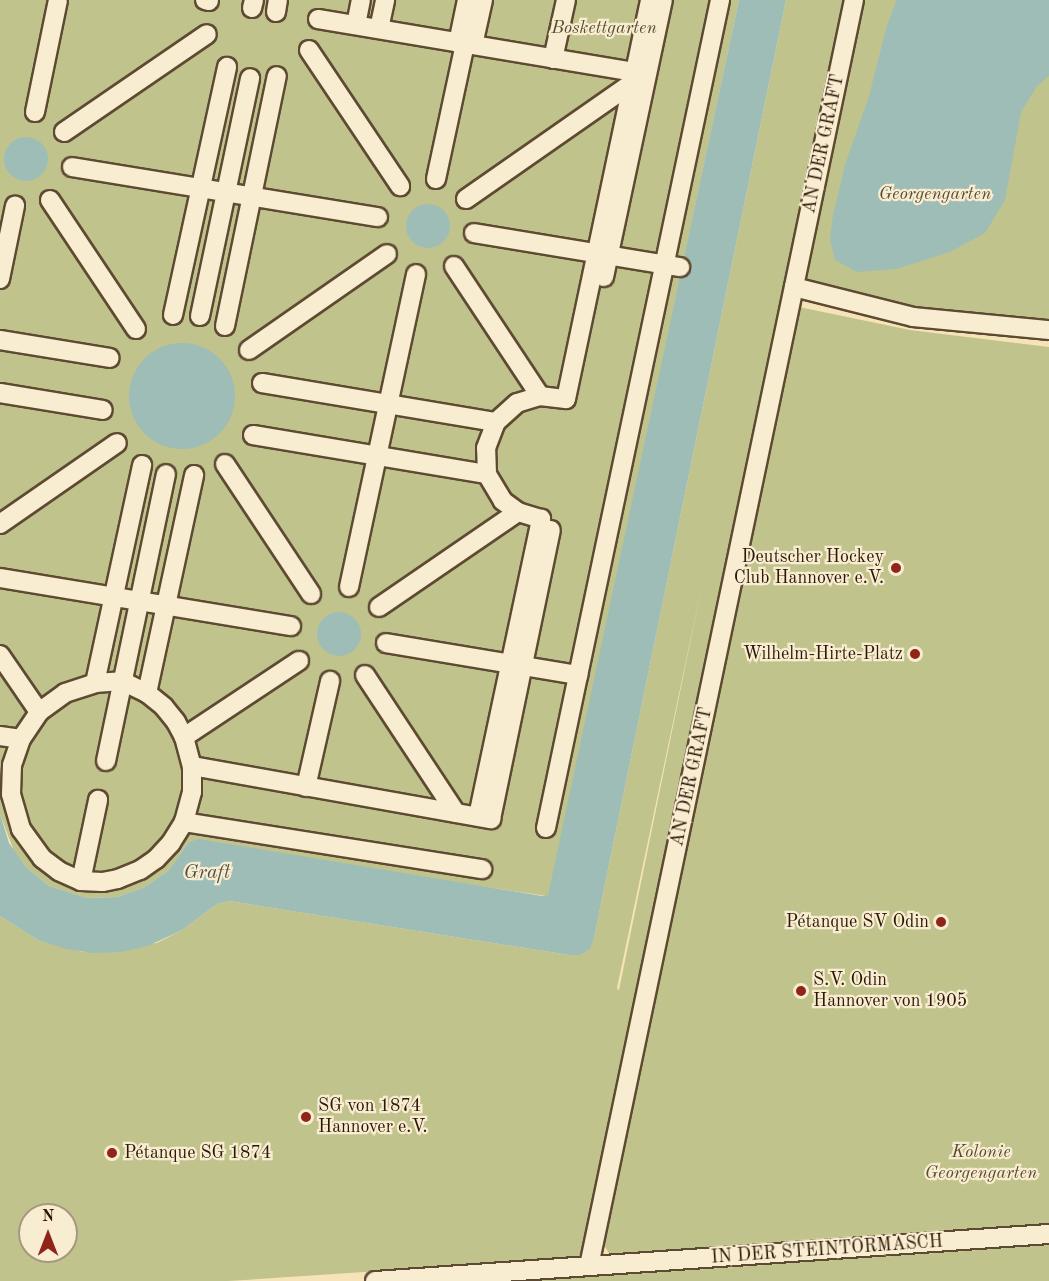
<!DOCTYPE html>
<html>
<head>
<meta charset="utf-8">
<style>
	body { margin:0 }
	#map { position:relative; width:1049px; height:1281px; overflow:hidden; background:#f6e3b8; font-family:"Old Standard TT",serif }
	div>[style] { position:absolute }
	.green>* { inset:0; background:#c0c38c }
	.water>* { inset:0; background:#9ebdb6 }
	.round { border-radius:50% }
	.roads { filter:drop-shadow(2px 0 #5e4a32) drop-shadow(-2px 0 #5e4a32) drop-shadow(0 2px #5e4a32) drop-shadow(0 -2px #5e4a32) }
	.minor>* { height:18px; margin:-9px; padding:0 9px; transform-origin:9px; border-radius:9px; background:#f9edd1 }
	.dots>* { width:16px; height:16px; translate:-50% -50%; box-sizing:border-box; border:3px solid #f9edd1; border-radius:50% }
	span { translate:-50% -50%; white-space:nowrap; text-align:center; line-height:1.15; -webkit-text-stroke:4.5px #f9edd1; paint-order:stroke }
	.park-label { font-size:18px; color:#584b2e; font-style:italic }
	.street-label { font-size:18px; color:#2c1706 }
	.poi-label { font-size:18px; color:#2c1706 }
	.right { translate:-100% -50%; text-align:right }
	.left { translate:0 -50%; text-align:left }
	.water-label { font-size:20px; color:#545144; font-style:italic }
	.north { position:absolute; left:18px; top:1203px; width:60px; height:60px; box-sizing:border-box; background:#f9edd1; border:2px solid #a79780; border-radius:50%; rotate:0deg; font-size:16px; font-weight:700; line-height:24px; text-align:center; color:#2c1706 }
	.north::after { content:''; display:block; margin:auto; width:21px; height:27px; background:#8f2418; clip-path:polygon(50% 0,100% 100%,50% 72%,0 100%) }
</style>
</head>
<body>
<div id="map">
	<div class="green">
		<i style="clip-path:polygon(0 0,739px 0,550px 891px,547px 896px,188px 843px,169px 870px,145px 887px,117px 897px,87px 898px,49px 886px,26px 867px,14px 851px,0 814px)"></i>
		<i style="clip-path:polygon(evenodd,786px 0,851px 0,583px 1252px,576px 1258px,228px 1281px,0 1281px,0 916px,38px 940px,83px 952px,157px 943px,182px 930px,217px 904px,229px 901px,569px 955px,594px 938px,786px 0,702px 585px,619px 990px,618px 990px,617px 988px,702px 585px,786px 0,30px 1215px,66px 1215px,66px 1251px,30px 1251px,30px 1215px)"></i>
		<i style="clip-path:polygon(858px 0,1049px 0,1049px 319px,946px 312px,883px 303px,799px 283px)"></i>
		<i style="clip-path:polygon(799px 307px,910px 330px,1049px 347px,1049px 1229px,610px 1255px,601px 1240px)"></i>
		<i style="clip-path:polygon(1049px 1245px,1049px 1281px,526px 1281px,648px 1273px)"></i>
	</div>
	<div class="water">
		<i style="clip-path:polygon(739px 0,786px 0,594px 938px,590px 949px,580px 955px,569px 955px,229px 901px,217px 904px,182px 930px,148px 946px,121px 952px,92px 953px,66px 949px,38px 940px,0 916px,0 814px,9px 843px,26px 867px,49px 886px,87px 898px,117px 897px,145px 887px,169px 870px,188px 843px,198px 839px,542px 896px,548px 895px)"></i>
		<i style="clip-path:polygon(897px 0,1049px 0,1049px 76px,1037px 86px,1021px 112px,1005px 200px,985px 233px,950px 252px,896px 269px,857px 272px,835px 260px,830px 239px,833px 215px,845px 165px,869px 96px,887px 25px)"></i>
		<i class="round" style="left:4px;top:137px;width:44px;height:44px"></i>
		<i class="round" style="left:406px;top:204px;width:44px;height:44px"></i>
		<i class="round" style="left:129px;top:343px;width:106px;height:106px"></i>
		<i class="round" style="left:317px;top:612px;width:44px;height:44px"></i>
	</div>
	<div class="roads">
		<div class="minor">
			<i style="left:205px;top:0;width:4px;rotate:14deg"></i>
			<i style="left:252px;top:8px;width:8px;rotate:-76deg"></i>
			<i style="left:276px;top:12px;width:12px;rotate:-81deg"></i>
			<i style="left:318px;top:19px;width:332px;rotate:9.5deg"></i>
			<i style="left:356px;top:25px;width:25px;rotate:-79deg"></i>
			<i style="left:379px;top:29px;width:30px;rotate:-78deg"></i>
			<i style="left:458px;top:43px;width:44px;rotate:-78.2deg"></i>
			<i style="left:473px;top:45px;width:46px;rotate:-77.5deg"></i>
			<i style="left:309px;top:50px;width:164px;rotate:56.2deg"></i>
			<i style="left:553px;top:59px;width:60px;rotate:-77.6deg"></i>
			<i style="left:35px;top:112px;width:114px;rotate:-78.4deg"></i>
			<i style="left:64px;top:132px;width:173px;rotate:-34.4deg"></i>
			<i style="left:72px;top:167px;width:310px;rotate:9.3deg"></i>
			<i style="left:436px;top:179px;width:138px;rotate:-77.9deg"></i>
			<i style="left:466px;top:199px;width:201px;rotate:-34.9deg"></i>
			<i style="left:50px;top:200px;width:155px;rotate:56.3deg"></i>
			<i style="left:474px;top:233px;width:209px;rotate:9.4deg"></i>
			<i style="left:454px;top:266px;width:156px;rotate:56.5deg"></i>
			<i style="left:604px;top:277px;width:283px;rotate:-78deg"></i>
			<i style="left:0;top:279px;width:75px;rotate:-78.4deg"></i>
			<i style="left:794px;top:287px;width:123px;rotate:14.1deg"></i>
			<i style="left:913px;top:317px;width:137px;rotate:5.5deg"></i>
			<i style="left:173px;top:315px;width:254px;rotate:-77.7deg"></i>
			<i style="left:200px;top:316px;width:243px;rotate:-78.1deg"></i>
			<i style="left:225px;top:326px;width:255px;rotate:-78.3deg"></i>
			<i style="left:0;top:340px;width:111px;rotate:9.3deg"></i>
			<i style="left:249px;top:350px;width:168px;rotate:-34.8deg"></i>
			<i style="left:262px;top:383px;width:237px;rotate:9.5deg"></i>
			<i style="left:0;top:393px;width:104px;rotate:9.4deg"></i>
			<i style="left:253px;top:435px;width:237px;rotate:9.5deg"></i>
			<i style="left:225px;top:464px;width:156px;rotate:56.5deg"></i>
			<i style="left:0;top:524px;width:142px;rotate:-34.7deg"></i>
			<i style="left:0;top:578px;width:295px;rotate:9.4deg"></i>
			<i style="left:349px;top:587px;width:320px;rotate:-77.9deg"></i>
			<i style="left:379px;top:607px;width:168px;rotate:-34.4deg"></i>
			<i style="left:386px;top:643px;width:195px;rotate:9.5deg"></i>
			<i style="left:0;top:655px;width:69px;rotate:55.6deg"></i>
			<i style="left:365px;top:675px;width:165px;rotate:56.6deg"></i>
			<i style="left:122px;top:681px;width:28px;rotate:26deg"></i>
			<i style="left:147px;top:693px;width:22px;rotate:39deg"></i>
			<i style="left:164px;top:707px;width:19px;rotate:51deg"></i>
			<i style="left:176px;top:722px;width:17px;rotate:62deg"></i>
			<i style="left:184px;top:737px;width:30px;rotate:75deg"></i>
			<i style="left:192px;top:766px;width:26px;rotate:90deg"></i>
			<i style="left:192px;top:792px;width:31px;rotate:105deg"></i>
			<i style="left:184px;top:822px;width:25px;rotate:122deg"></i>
			<i style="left:171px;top:843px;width:22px;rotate:133deg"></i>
			<i style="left:156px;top:859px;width:19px;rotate:145deg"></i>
			<i style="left:140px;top:870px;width:24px;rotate:158deg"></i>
			<i style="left:118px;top:879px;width:16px;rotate:169deg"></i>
			<i style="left:102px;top:882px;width:21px;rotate:-177deg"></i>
			<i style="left:81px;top:881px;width:24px;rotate:-156deg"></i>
			<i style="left:59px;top:871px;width:21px;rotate:-143deg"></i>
			<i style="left:42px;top:858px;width:36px;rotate:-126deg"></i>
			<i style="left:21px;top:829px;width:36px;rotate:-106deg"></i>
			<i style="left:11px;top:794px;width:29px;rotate:-88deg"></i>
			<i style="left:12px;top:765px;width:28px;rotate:-71deg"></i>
			<i style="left:21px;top:739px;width:32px;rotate:-56deg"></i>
			<i style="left:39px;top:712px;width:32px;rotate:-36deg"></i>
			<i style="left:65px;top:693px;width:32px;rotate:-18deg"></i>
			<i style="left:95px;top:683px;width:27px;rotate:-4deg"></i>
			<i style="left:95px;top:683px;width:223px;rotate:-77.8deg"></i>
			<i style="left:147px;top:693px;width:223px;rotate:-77.8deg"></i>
			<i style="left:0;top:736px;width:21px;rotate:8deg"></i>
			<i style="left:184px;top:737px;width:138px;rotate:-33.5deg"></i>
			<i style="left:106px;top:761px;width:293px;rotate:-78.2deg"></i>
			<i style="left:192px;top:766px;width:304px;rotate:10.1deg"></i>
			<i style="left:491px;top:819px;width:295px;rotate:-78.3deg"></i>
			<i style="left:306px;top:787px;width:109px;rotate:-77.2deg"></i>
			<i style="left:478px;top:816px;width:304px;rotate:-78deg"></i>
			<i style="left:541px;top:519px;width:24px;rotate:-163deg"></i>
			<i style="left:518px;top:512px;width:19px;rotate:-144deg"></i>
			<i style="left:503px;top:501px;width:31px;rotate:-121deg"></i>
			<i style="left:487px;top:474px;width:26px;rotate:-92deg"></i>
			<i style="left:486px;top:448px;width:28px;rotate:-69deg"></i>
			<i style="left:496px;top:422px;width:28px;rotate:-42deg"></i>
			<i style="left:517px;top:403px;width:24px;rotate:-17deg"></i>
			<i style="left:540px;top:396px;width:26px;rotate:7deg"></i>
			<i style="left:566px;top:399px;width:408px;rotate:-78.1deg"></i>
			<i style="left:184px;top:822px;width:302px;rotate:9deg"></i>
			<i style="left:546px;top:828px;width:846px;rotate:-78.13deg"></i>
			<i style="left:81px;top:881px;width:83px;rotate:-78.1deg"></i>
			<i style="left:589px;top:1266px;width:1293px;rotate:-78.18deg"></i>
			<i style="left:375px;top:1281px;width:676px;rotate:-3.99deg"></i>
		</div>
	</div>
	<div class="dots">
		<i style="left:896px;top:568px;background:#8f2418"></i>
		<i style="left:915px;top:654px;background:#8f2418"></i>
		<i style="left:941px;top:922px;background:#8f2418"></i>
		<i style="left:801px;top:991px;background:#8f2418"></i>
		<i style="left:306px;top:1117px;background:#8f2418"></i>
		<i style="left:112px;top:1153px;background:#8f2418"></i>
	</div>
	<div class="park-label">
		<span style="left:604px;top:28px">Boskettgarten</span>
		<span style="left:935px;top:194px">Georgengarten</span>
		<span style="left:981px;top:1163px">Kolonie<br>Georgengarten</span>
	</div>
	<div class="street-label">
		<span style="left:824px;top:144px;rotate:-78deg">AN DER GRAFT</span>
		<span style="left:692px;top:777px;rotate:-78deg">AN DER GRAFT</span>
		<span style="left:827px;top:1250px;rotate:-4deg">IN DER STEINTORMASCH</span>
	</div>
	<div class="poi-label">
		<span class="right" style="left:884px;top:568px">Deutscher Hockey<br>Club Hannover e.V.</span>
		<span class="right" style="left:903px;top:654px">Wilhelm-Hirte-Platz</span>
		<span class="right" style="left:929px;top:922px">Pétanque SV Odin</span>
		<span class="left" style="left:813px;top:991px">S.V. Odin<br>Hannover von 1905</span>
		<span class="left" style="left:318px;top:1117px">SG von 1874<br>Hannover e.V.</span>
		<span class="left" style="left:124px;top:1153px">Pétanque SG 1874</span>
	</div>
	<div class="water-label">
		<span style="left:207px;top:873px">Graft</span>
	</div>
	<div class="north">N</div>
</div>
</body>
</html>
